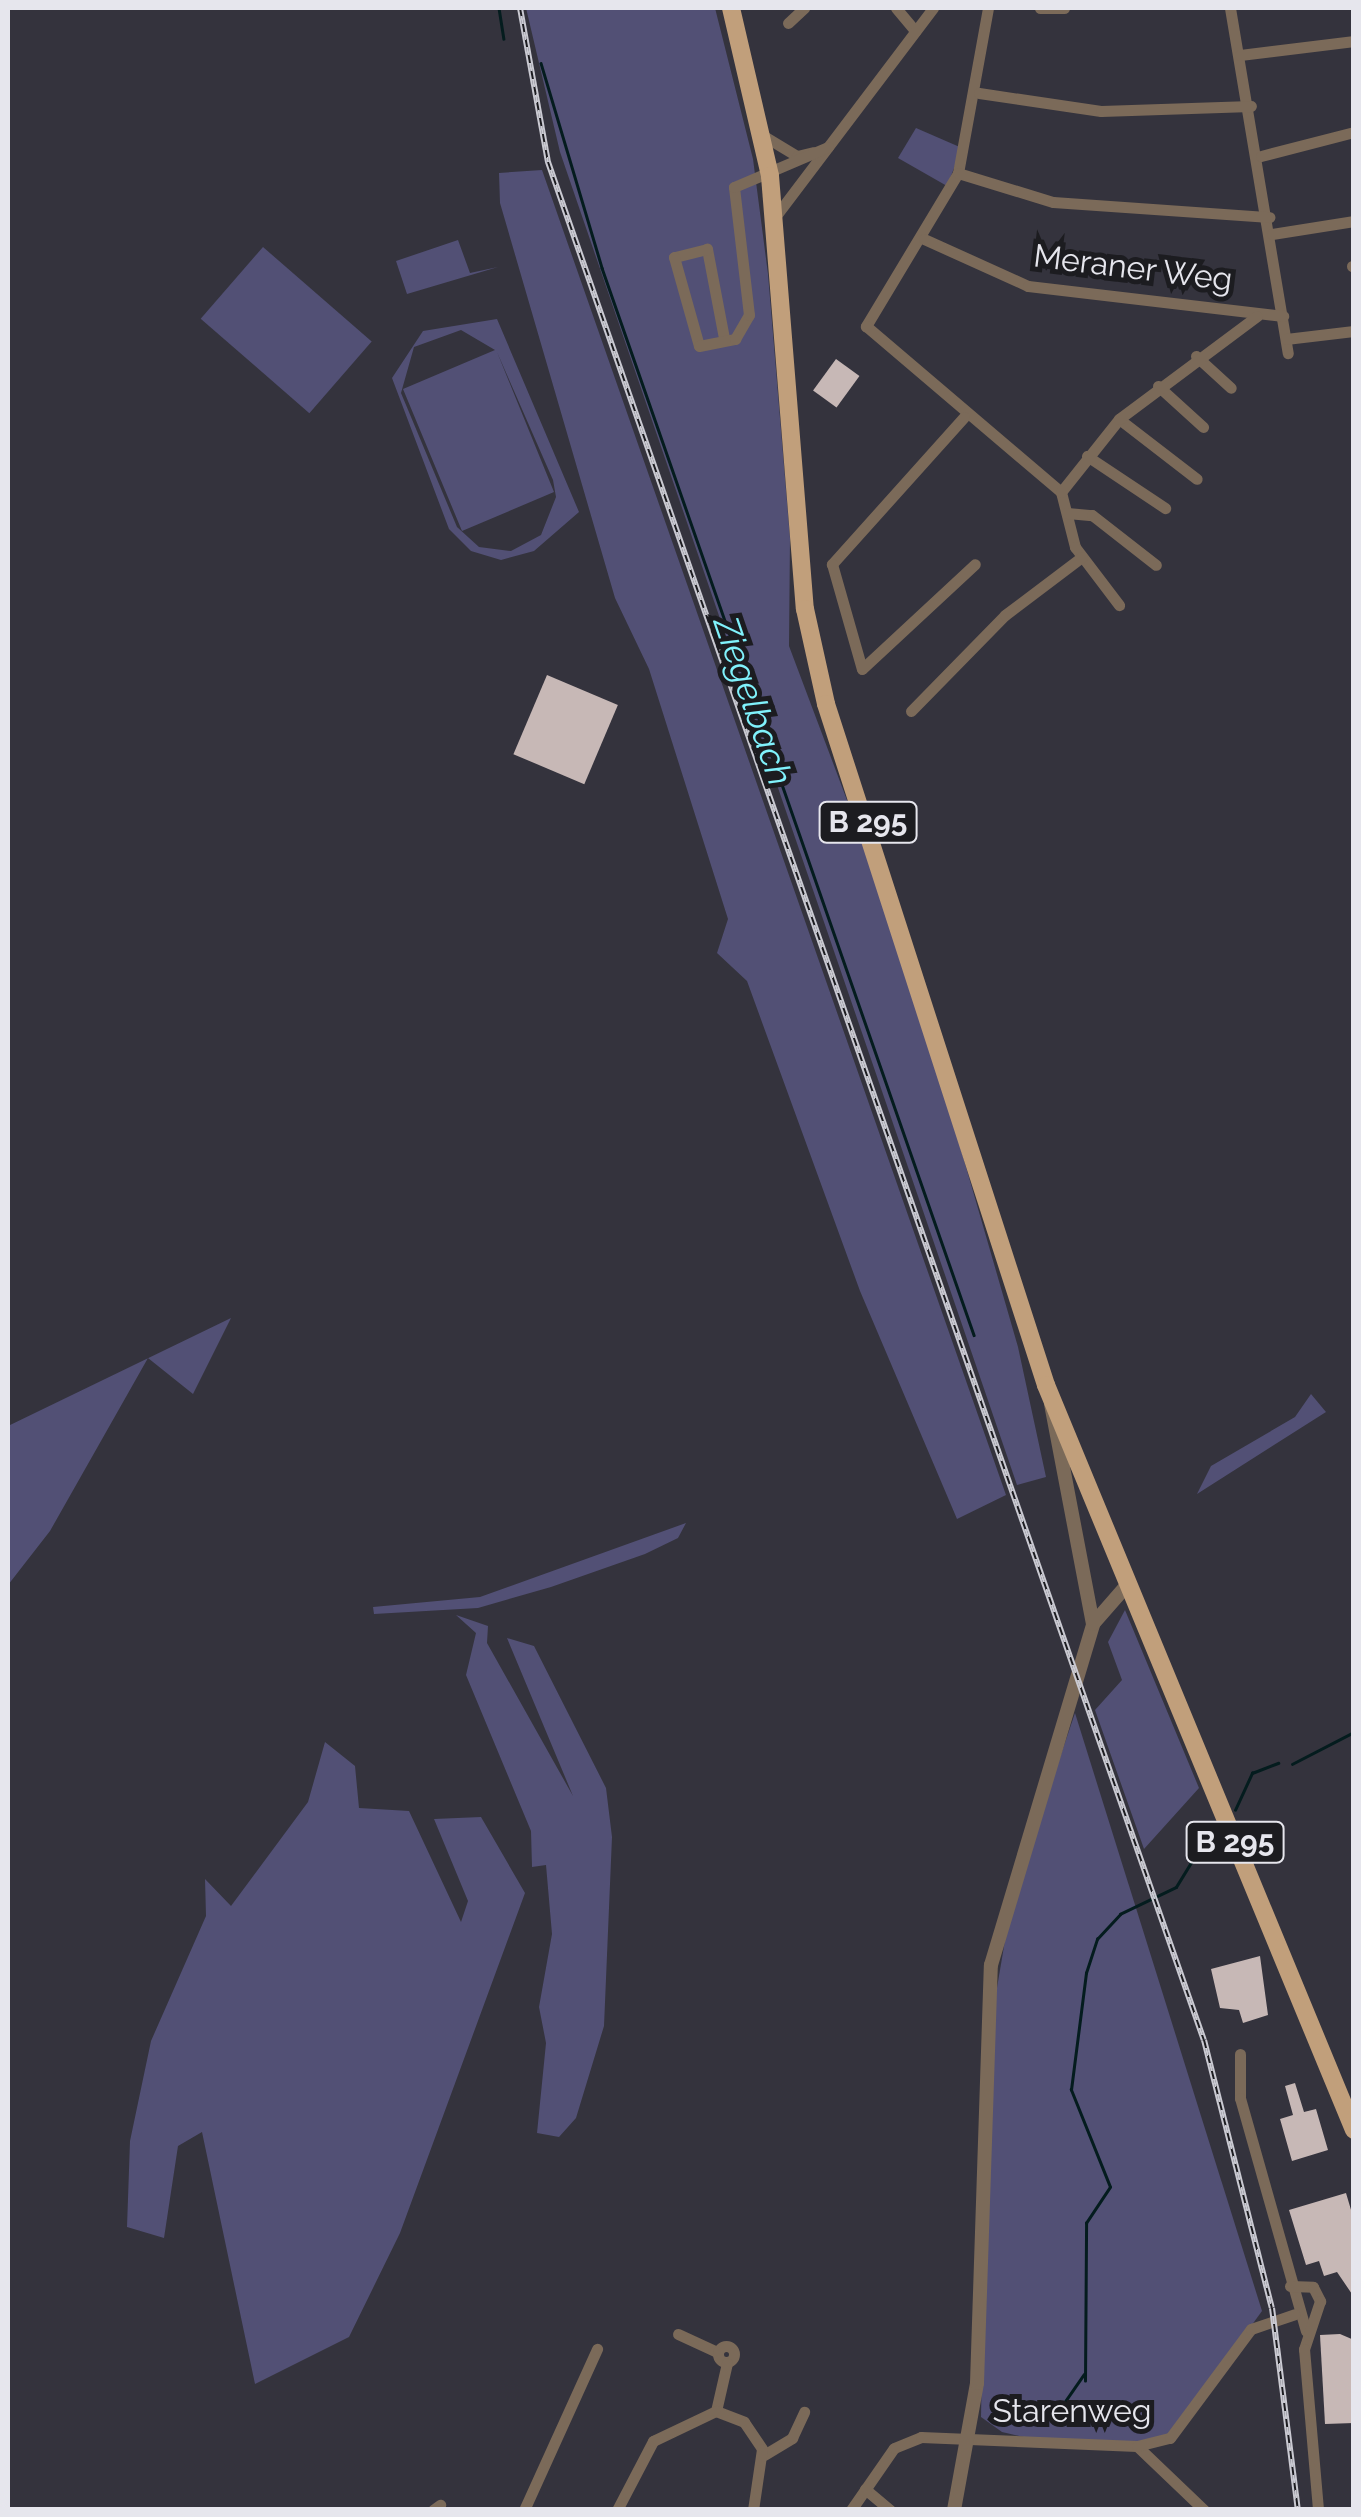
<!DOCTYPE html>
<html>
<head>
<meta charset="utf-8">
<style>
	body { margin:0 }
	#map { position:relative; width:1361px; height:2517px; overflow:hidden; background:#34333d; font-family:Raleway,sans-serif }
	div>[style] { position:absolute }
	.green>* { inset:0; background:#525075; transform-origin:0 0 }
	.stream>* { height:2.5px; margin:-1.25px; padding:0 1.25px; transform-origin:1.25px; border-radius:1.25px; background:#041c1e }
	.building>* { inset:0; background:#c7b8b6; transform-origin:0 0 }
	.minor>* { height:11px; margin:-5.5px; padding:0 5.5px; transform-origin:5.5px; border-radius:5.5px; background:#7b6a59 }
	.minor>.ring { margin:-5.5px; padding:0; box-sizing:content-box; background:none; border:11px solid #7b6a59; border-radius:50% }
	.tertiary>* { height:14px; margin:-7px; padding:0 7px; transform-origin:7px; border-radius:7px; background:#7b6a59 }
	.primary>* { height:18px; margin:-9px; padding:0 9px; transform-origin:9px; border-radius:9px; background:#c19f7b }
	.rail>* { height:6px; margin-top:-3px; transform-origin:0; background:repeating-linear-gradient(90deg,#1c1c20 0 8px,#cacad2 0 16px); box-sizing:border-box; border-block:2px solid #cacad2 }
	span { translate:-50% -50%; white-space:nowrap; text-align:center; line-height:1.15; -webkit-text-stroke:10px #1c1c20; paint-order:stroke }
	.shield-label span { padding:2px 8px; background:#1c1c20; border:2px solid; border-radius:8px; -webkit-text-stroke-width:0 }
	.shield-label { font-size:30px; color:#e6e6ed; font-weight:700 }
	.street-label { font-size:32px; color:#e6e6ed }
	.water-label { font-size:35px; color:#80f2fc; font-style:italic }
	.frame { position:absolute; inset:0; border:10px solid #e6e6ed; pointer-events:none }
</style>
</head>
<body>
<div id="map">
	<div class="green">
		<i style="clip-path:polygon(526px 8px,715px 8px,753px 159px,768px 274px,790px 538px,789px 646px,903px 949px,1018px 1347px,1046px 1477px,1017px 1485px,560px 152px)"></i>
		<i style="clip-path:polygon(916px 128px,962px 148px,947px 186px,898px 158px)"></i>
		<i style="clip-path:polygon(542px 170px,1006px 1495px,957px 1519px,860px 1291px,747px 981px,717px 953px,728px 919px,649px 669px,615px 598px,500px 203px,499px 173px)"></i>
		<i style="clip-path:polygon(458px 240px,470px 273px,498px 267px,407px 294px,396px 261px)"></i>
		<i style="left:263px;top:247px;width:144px;height:95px;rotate:41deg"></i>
		<i style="clip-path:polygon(evenodd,497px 319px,579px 512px,534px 551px,501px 560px,471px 551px,449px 529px,392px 378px,423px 331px,497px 319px,461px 330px,495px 350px,403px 389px,462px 531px,554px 492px,497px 352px,553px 480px,556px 497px,541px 535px,511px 551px,479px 547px,457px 527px,401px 393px,414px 347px,461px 330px)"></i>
		<i style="clip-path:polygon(231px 1318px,193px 1394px,148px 1358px,50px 1531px,8px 1585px,8px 1426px)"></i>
		<i style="clip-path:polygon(1311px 1394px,1326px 1412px,1197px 1494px,1211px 1466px,1295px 1417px)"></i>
		<i style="clip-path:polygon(686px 1523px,678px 1538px,645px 1554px,551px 1587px,478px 1608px,374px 1614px,373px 1607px,480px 1597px)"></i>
		<i style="clip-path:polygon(1125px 1610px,1199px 1788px,1144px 1849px,1095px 1710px,1122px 1680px,1108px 1642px)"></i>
		<i style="clip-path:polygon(456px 1615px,488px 1626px,487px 1643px,573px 1796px,507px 1638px,534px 1646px,606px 1788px,612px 1837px,604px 2026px,576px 2118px,559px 2137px,537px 2133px,546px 2043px,539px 2007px,552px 1934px,546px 1865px,532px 1867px,531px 1831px,466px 1675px,476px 1633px)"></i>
		<i style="clip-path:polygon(1075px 1713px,1262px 2311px,1169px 2439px,1063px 2446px,1002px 2432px,981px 2417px,988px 2041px,1012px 1899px)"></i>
		<i style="clip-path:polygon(325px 1742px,355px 1766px,359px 1808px,409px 1811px,461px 1922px,468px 1901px,434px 1819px,481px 1817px,525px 1893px,400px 2233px,349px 2337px,255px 2384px,202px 2132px,178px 2146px,164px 2238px,127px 2227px,130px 2141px,151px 2041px,206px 1916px,205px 1879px,231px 1906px,308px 1802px)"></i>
	</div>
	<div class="stream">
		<i style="left:499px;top:8px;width:31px;rotate:81deg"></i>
		<i style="left:541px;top:63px;width:214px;rotate:73.4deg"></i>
		<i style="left:602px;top:268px;width:1130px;rotate:70.78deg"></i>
		<i style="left:1292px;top:1764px;width:70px;rotate:-27.3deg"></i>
		<i style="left:1235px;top:1810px;width:41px;rotate:-65.3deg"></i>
		<i style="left:1252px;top:1773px;width:28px;rotate:-21deg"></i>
		<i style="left:1085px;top:2381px;width:158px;rotate:-89.6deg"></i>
		<i style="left:1086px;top:2223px;width:43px;rotate:-56.3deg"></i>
		<i style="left:1110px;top:2187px;width:105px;rotate:-111.9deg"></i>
		<i style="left:1071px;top:2090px;width:118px;rotate:-82.7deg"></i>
		<i style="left:1086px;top:1973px;width:36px;rotate:-72deg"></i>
		<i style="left:1097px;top:1939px;width:34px;rotate:-47deg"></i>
		<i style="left:1120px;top:1914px;width:62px;rotate:-25.7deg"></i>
		<i style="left:1176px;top:1887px;width:73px;rotate:-58.5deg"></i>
		<i style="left:1057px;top:2413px;width:47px;rotate:-55.3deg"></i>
	</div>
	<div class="building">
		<i style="left:836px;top:359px;width:29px;height:39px;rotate:36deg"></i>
		<i style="left:547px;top:675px;width:77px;height:86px;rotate:23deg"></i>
		<i style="clip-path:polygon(1260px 1956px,1268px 2015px,1243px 2023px,1239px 2010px,1220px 2008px,1211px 1969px)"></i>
		<i style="clip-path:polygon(1295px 2083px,1304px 2112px,1316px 2109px,1328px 2150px,1292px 2161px,1280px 2119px,1293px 2115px,1285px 2086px)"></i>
		<i style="clip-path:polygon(1346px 2193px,1354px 2220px,1354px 2297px,1337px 2272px,1324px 2276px,1319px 2261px,1306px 2265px,1289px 2210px)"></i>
		<i style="clip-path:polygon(1340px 2334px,1354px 2340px,1354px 2423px,1325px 2424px,1320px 2335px)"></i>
	</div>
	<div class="minor">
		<i style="left:896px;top:8px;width:30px;rotate:50deg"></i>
		<i style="left:988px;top:8px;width:168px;rotate:100.3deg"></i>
		<i style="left:958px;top:173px;width:179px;rotate:121deg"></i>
		<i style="left:866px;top:326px;width:256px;rotate:40.4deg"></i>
		<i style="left:1061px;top:492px;width:57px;rotate:75.7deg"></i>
		<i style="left:1075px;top:547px;width:73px;rotate:52.8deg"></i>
		<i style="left:1040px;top:8px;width:24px"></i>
		<i style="left:1230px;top:8px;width:350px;rotate:80.5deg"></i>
		<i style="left:788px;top:23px;width:22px;rotate:-43deg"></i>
		<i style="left:1240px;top:55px;width:115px;rotate:-7deg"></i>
		<i style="left:979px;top:93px;width:123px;rotate:8.4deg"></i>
		<i style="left:1101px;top:111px;width:150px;rotate:-1.9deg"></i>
		<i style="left:762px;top:135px;width:41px;rotate:31deg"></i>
		<i style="left:797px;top:156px;width:17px;rotate:-13deg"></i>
		<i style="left:1261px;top:156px;width:96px;rotate:-14.5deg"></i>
		<i style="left:958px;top:173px;width:99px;rotate:17deg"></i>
		<i style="left:1053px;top:202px;width:217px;rotate:4deg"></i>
		<i style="left:775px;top:217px;width:262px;rotate:-52.9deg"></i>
		<i style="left:1272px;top:234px;width:83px;rotate:-9deg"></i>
		<i style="left:924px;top:239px;width:114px;rotate:24.3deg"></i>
		<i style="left:1028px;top:286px;width:257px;rotate:6.7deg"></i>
		<i style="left:1352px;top:266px;width:2px"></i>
		<i style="left:724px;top:338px;width:91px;rotate:-100.8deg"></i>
		<i style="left:707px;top:249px;width:34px;rotate:166deg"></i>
		<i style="left:674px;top:257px;width:92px;rotate:74.3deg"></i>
		<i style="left:699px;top:346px;width:37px;rotate:-11deg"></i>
		<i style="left:735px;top:339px;width:28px;rotate:-60deg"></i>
		<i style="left:749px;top:315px;width:129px;rotate:-96.7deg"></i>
		<i style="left:734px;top:187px;width:102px;rotate:-23.1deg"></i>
		<i style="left:1286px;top:339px;width:68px;rotate:-6.7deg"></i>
		<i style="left:1196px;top:356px;width:47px;rotate:42.4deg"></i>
		<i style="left:1158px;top:386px;width:61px;rotate:42.3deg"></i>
		<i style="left:964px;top:417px;width:198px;rotate:131.9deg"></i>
		<i style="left:832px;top:564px;width:109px;rotate:74.1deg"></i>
		<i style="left:862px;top:669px;width:154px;rotate:-42.9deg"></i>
		<i style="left:1119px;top:419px;width:98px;rotate:37.6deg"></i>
		<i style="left:1087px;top:456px;width:94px;rotate:33.7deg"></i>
		<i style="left:1061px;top:492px;width:93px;rotate:-51.5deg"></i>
		<i style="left:1119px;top:419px;width:172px;rotate:-36.7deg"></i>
		<i style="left:1067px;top:513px;width:25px;rotate:5deg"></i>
		<i style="left:1092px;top:515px;width:81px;rotate:38deg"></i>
		<i style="left:911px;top:711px;width:134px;rotate:-45.6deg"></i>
		<i style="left:1005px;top:615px;width:96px;rotate:-37deg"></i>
		<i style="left:1240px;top:2054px;width:44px;rotate:90deg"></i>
		<i style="left:1240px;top:2098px;width:242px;rotate:74.2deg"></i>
		<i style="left:1290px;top:2286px;width:23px;rotate:2deg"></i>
		<i style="left:1313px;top:2287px;width:16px;rotate:63deg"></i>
		<i style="left:1320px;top:2301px;width:51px;rotate:108.4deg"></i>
		<i style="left:1304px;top:2349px;width:162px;rotate:85deg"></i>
		<i style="left:678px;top:2334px;width:43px;rotate:24.8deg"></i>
		<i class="ring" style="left:718px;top:2346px;width:5px;height:5px"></i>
		<i style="left:716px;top:2411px;width:49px;rotate:-77.1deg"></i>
		<i style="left:1137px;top:2446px;width:93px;rotate:43.7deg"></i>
		<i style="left:764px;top:2455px;width:33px;rotate:-31deg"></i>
		<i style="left:792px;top:2438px;width:29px;rotate:-65deg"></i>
		<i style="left:865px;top:2489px;width:33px;rotate:40deg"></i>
		<i style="left:433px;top:2510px;width:9px;rotate:-36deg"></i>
		<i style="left:524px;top:2510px;width:177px;rotate:-65.6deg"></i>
		<i style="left:617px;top:2510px;width:78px;rotate:-62.4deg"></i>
		<i style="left:653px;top:2441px;width:70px;rotate:-25.5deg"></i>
		<i style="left:716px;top:2411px;width:30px;rotate:21deg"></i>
		<i style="left:744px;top:2422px;width:32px;rotate:56deg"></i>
		<i style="left:762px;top:2449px;width:62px;rotate:98.4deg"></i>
		<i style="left:851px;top:2510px;width:75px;rotate:-55.3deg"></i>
		<i style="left:894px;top:2448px;width:29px;rotate:-22deg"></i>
		<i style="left:921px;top:2437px;width:216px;rotate:2.4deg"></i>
		<i style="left:1137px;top:2446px;width:34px;rotate:-14deg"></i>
		<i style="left:1170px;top:2438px;width:136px;rotate:-53.4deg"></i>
		<i style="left:1251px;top:2329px;width:46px;rotate:-18.8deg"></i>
	</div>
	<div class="tertiary">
		<i style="left:1051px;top:1404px;width:224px;rotate:79.2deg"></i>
		<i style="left:954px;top:2510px;width:129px;rotate:-79.7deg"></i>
		<i style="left:977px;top:2383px;width:418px;rotate:-88.1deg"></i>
		<i style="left:991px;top:1965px;width:356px;rotate:-73.3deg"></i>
		<i style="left:1093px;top:1624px;width:52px;rotate:-48.9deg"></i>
	</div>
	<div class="primary">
		<i style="left:731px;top:8px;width:172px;rotate:76.9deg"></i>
		<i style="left:770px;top:176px;width:434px;rotate:85.4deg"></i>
		<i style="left:805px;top:609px;width:97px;rotate:77.5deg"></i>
		<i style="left:826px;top:704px;width:716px;rotate:72.1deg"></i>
		<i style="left:1046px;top:1385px;width:806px;rotate:67.54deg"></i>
	</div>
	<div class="rail">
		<i style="left:520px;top:8px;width:157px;rotate:79.7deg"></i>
		<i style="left:548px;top:162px;width:1989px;rotate:70.75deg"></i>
		<i style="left:1204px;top:2040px;width:276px;rotate:75.8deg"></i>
		<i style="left:1272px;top:2308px;width:204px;rotate:82.7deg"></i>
	</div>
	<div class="shield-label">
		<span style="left:868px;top:822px">B 295</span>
		<span style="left:1235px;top:1842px">B 295</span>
	</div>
	<div class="street-label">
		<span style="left:1133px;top:268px;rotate:7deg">Meraner Weg</span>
		<span style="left:1072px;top:2411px">Starenweg</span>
	</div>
	<div class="water-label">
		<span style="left:753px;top:701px;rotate:71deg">Ziegelbach</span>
	</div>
	<div class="frame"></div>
</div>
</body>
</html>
